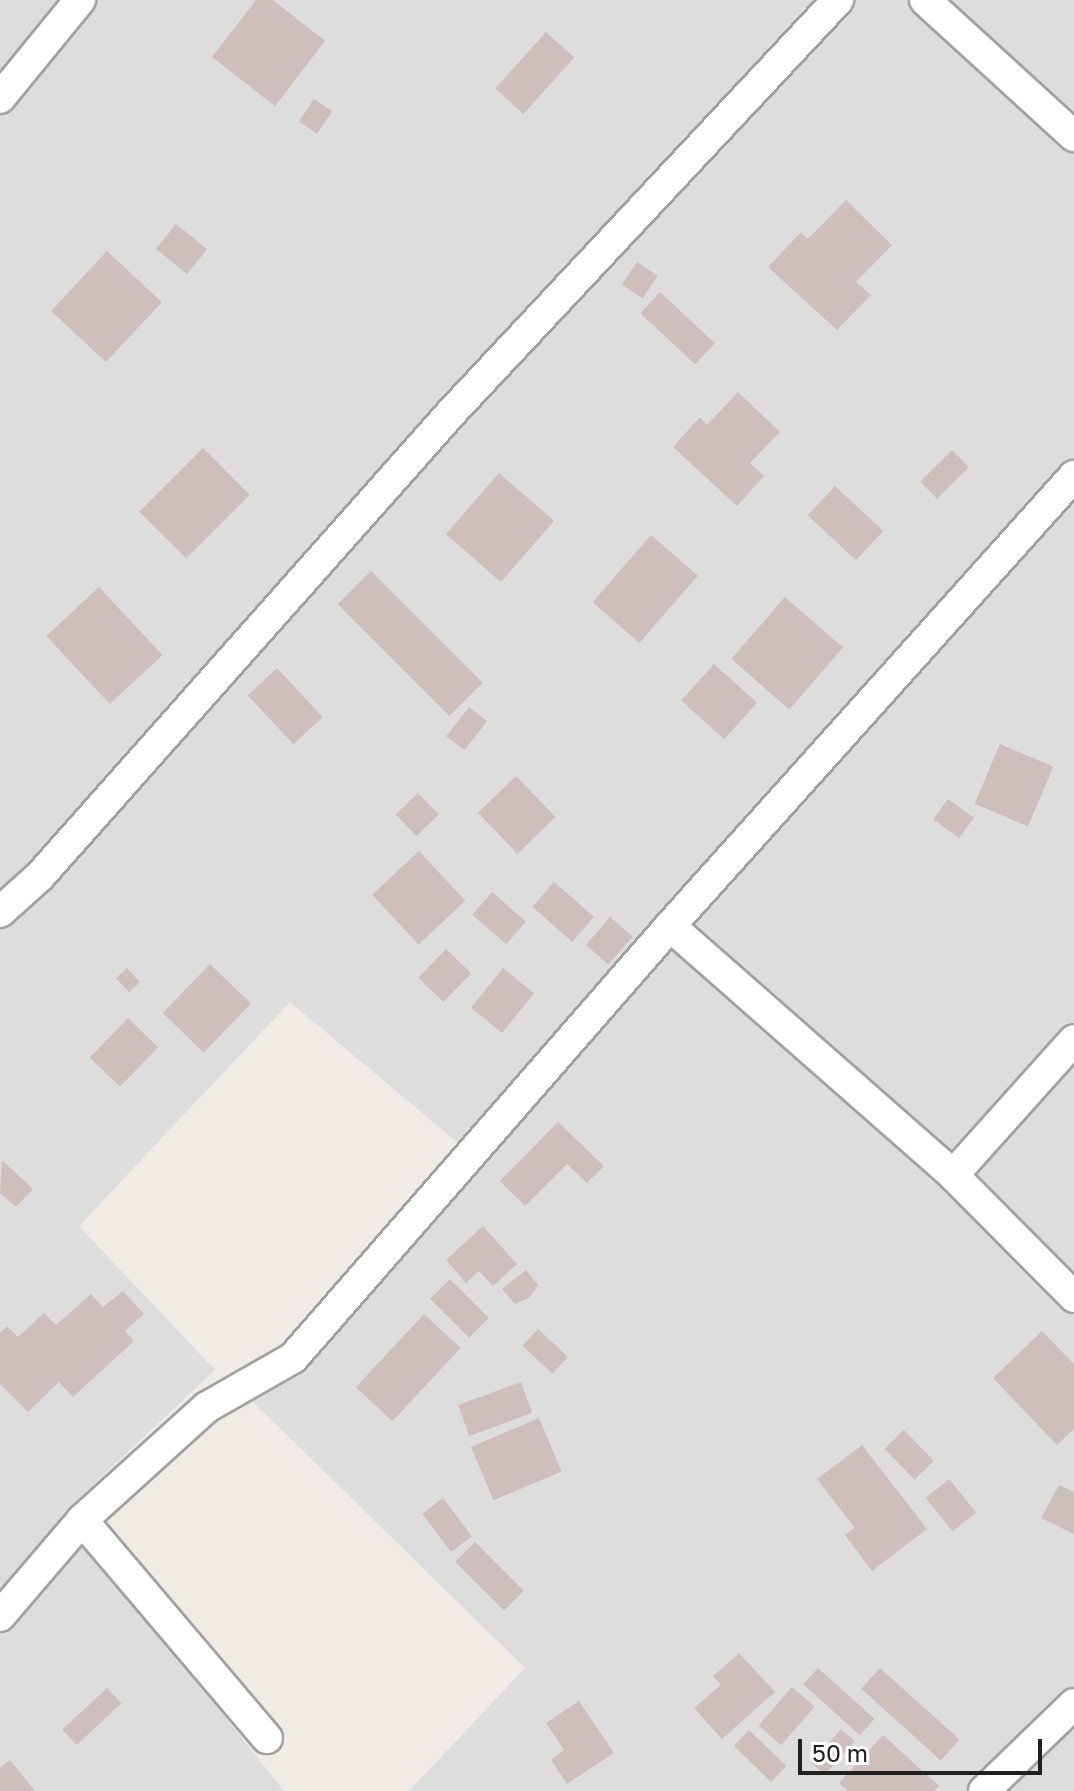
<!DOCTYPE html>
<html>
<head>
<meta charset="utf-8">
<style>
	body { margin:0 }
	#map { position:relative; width:1074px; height:1791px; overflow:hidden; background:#f1ebe6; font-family:"Golos Text",sans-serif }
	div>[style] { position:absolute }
	.residential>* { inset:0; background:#deddde }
	.building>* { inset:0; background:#cebfbc; transform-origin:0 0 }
	.roads { filter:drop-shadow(2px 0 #a1a1a1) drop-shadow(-2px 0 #a1a1a1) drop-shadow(0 2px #a1a1a1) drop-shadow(0 -2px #a1a1a1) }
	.street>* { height:30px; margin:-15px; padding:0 15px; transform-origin:15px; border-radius:15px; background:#fff }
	span { translate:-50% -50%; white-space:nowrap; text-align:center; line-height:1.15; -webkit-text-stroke:6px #fff; paint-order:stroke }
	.scale { position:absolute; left:798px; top:1739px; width:244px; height:36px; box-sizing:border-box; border:4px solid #202020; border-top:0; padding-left:10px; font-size:24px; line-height:28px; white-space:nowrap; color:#202020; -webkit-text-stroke:6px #fff; paint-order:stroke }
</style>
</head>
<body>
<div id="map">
	<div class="residential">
		<i style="clip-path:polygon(0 0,1074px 0,1074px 1791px,409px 1791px,525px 1668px,250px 1399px,483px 1164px,290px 1002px,79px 1226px,215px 1370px,63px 1513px,284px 1791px,0 1791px)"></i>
	</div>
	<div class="building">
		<i style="clip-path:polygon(256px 0,273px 0,325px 41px,275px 106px,212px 57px)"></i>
		<i style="left:546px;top:32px;width:38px;height:76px;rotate:42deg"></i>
		<i style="left:314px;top:99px;width:22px;height:27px;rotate:34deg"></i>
		<i style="clip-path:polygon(846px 200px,892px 245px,856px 282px,871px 295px,837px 330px,768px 267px,801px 232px,808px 239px)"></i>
		<i style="left:176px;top:224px;width:40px;height:32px;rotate:39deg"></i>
		<i style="left:107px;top:251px;width:75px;height:82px;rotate:43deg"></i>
		<i style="left:637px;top:262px;width:25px;height:27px;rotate:34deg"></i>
		<i style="left:660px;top:292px;width:75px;height:29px;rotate:43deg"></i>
		<i style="clip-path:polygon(738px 392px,780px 432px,750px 463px,764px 476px,737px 506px,673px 447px,700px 417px,707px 425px)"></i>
		<i style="left:203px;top:448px;width:66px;height:90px;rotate:45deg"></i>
		<i style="left:952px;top:450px;width:24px;height:45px;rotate:45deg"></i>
		<i style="left:499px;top:473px;width:73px;height:81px;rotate:41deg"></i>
		<i style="left:835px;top:486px;width:66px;height:40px;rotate:43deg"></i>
		<i style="left:651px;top:535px;width:62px;height:89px;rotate:41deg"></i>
		<i style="left:371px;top:571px;width:158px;height:47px;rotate:45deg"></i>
		<i style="left:99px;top:587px;width:93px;height:72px;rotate:47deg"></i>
		<i style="left:785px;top:597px;width:77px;height:82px;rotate:41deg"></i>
		<i style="left:714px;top:664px;width:58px;height:49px;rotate:42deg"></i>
		<i style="left:277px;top:668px;width:67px;height:40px;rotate:47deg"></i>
		<i style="left:469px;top:707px;width:23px;height:37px;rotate:38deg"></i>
		<i style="left:1000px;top:744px;width:58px;height:65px;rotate:23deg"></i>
		<i style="left:516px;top:776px;width:57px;height:53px;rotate:46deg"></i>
		<i style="left:418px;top:793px;width:30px;height:31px;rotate:46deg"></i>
		<i style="left:948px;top:799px;width:32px;height:25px;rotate:36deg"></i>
		<i style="left:419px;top:851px;width:68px;height:64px;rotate:47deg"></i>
		<i style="left:554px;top:882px;width:53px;height:33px;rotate:41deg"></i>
		<i style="left:492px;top:892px;width:45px;height:30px;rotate:41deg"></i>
		<i style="left:610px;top:917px;width:30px;height:37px;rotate:41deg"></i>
		<i style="left:446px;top:949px;width:35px;height:40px;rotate:44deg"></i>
		<i style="left:210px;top:964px;width:57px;height:68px;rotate:44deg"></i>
		<i style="left:127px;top:968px;width:19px;height:15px;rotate:47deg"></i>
		<i style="left:503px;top:968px;width:40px;height:51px;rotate:39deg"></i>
		<i style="left:128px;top:1018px;width:42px;height:55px;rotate:44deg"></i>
		<i style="clip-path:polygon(558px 1122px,604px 1166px,587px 1183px,567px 1164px,525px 1206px,500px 1181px)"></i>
		<i style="clip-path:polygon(2px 1160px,33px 1189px,16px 1207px,0 1193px)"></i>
		<i style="clip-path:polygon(483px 1226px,517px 1264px,493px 1286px,479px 1271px,466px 1283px,446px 1260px)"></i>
		<i style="clip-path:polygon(526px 1270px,538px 1285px,529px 1298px,515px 1304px,502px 1289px)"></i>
		<i style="left:450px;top:1279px;width:55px;height:28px;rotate:45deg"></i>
		<i style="clip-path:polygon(123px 1291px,144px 1314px,125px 1331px,134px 1341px,73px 1397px,59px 1382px,28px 1412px,0 1384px,0 1333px,7px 1326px,18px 1337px,44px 1313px,56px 1325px,91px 1294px,103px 1307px)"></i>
		<i style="left:424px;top:1314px;width:50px;height:100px;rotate:43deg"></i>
		<i style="left:538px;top:1329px;width:41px;height:23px;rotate:43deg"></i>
		<i style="clip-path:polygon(1042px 1331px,1074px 1364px,1074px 1429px,1057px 1445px,993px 1378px)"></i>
		<i style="left:521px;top:1382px;width:33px;height:67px;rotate:70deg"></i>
		<i style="left:539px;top:1418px;width:58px;height:74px;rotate:67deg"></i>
		<i style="left:904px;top:1430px;width:43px;height:27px;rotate:46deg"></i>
		<i style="clip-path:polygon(862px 1445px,927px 1529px,872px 1571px,845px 1535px,855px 1528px,817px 1479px)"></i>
		<i style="left:949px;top:1479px;width:43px;height:30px;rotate:51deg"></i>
		<i style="clip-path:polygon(1059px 1485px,1074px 1492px,1074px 1534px,1041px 1518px)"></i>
		<i style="left:443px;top:1498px;width:48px;height:26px;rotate:53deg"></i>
		<i style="left:475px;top:1542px;width:69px;height:28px;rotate:45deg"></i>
		<i style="clip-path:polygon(739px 1653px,775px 1692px,722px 1739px,694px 1708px,721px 1685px,713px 1676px)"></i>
		<i style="left:818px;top:1668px;width:76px;height:22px;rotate:42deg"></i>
		<i style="left:880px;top:1668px;width:107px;height:28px;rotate:42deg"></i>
		<i style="left:792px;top:1687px;width:30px;height:51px;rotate:41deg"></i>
		<i style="left:107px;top:1688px;width:21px;height:61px;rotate:47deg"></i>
		<i style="clip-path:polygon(579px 1701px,614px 1753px,567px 1784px,551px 1760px,564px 1750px,546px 1723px)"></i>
		<i style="left:841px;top:1729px;width:18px;height:45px;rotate:41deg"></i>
		<i style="left:749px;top:1730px;width:52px;height:22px;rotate:44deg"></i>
		<i style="clip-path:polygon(883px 1735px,939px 1786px,934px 1791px,848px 1791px,839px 1783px)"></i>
		<i style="clip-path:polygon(10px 1760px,35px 1791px,0 1791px,0 1768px)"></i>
	</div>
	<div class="roads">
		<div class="street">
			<i style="left:925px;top:0;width:202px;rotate:42.4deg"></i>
			<i style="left:0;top:98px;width:127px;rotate:-50.8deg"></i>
			<i style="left:0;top:912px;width:54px;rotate:-42deg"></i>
			<i style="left:40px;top:876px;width:621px;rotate:-48.4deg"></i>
			<i style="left:452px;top:412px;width:565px;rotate:-46.87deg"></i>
			<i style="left:670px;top:926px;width:377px;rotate:41.3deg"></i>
			<i style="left:953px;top:1175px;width:172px;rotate:45.2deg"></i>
			<i style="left:953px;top:1175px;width:181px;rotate:-48.1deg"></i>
			<i style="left:82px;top:1520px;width:286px;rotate:49.7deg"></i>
			<i style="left:0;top:1616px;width:126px;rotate:-49.5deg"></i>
			<i style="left:82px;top:1520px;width:169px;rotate:-42.1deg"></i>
			<i style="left:207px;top:1407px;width:99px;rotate:-29.7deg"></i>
			<i style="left:293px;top:1358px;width:573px;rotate:-48.89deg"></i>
			<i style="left:670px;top:926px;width:605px;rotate:-48.08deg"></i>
			<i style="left:984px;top:1791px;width:125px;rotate:-44deg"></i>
		</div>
	</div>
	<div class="scale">50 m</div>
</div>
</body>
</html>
